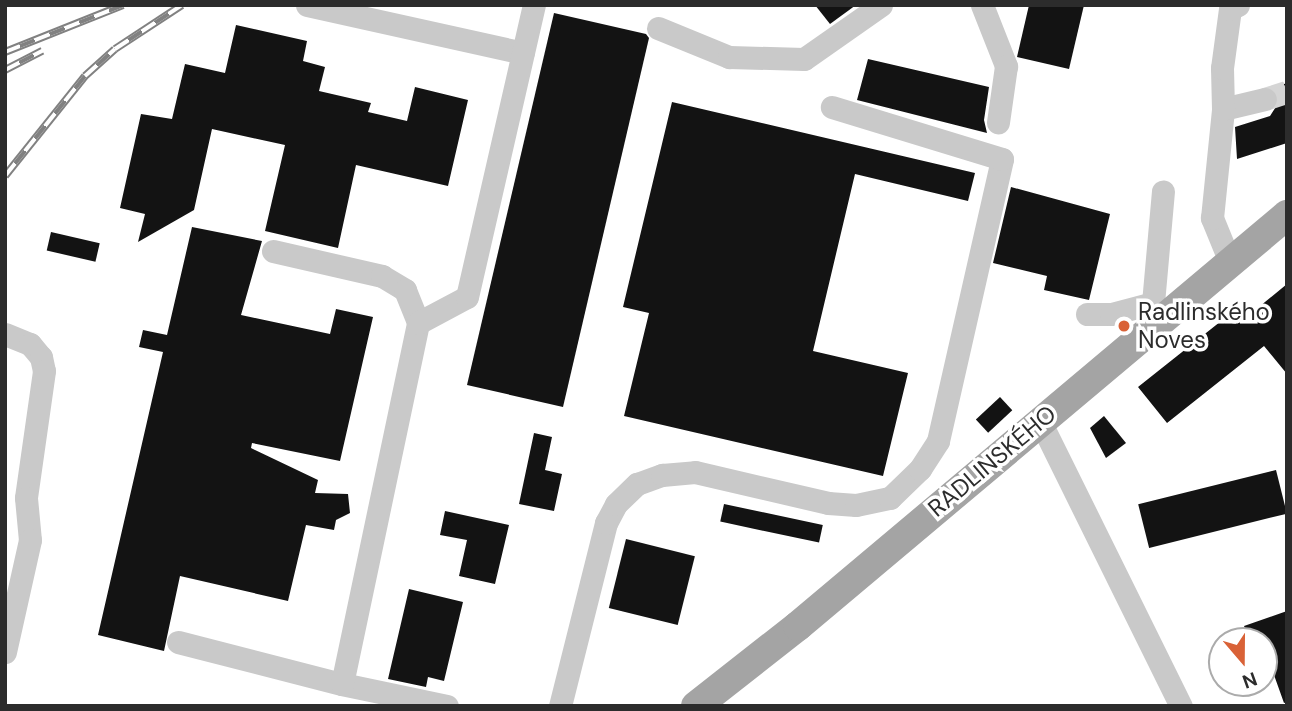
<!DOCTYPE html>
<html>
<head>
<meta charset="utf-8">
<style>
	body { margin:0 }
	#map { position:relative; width:1292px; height:711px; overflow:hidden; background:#fff; font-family:"DM Sans",sans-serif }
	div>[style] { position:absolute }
	.building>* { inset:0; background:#131313; transform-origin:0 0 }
	.minor-tunnel>* { height:23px; margin-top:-11.5px; transform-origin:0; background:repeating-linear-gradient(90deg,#d5d5d5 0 23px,transparent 0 34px) }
	.minor>* { height:23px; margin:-11.5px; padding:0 11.5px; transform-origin:11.5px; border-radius:11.5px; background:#c9c9c9 }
	.major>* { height:30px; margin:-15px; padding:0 15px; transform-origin:15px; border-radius:15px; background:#a4a4a4 }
	.rail>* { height:8px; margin-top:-4px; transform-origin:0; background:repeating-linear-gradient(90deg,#fff 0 16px,#818181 0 32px); box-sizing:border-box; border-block:2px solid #818181 }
	.dots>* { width:19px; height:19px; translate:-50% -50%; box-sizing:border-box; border:4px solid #fff; border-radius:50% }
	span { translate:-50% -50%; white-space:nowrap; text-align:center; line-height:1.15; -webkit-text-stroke:7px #fff; paint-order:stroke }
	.poi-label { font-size:24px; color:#2c2c2c }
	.left { translate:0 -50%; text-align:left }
	.street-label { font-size:24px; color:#2c2c2c }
	.frame { position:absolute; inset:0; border:7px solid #2c2c2c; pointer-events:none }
	.north { position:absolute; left:1208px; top:627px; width:70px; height:70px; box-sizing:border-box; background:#fff; border:2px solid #ababab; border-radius:50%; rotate:160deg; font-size:19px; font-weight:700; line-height:28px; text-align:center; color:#2c2c2c }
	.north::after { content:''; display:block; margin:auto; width:24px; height:32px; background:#d96237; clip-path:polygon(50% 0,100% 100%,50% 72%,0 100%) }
</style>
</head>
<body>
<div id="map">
	<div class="building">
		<i style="clip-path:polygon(815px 5px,856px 5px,830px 24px)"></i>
		<i style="clip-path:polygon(1029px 5px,1084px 5px,1069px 69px,1017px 57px)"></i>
		<i style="clip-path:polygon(554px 13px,646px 34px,649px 38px,563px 407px,467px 385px)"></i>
		<i style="clip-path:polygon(236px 25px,307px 41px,303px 61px,325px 67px,319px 91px,371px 103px,368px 112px,407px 121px,415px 87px,468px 100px,448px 186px,356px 165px,338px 248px,265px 231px,285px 145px,212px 129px,194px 210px,138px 242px,145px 214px,120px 208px,141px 114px,172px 119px,185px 64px,225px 73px)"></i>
		<i style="clip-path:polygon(868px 59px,989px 87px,984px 120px,987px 133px,857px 100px)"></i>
		<i style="clip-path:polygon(1287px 83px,1287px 143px,1237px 159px,1235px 127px,1270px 116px,1279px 102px,1272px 88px)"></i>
		<i style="clip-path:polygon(672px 102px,975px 173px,968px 201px,855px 174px,813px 351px,908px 373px,883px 476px,624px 416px,649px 313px,623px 307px)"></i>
		<i style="clip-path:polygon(1011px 187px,1110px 214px,1089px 300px,1044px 290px,1047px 276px,993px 263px)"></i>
		<i style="clip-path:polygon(192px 227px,262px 241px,241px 315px,330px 334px,336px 309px,373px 317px,340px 461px,252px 443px,251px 448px,318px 480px,315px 493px,348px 494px,350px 513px,336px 520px,334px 530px,306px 525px,288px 601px,180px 576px,164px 651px,98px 635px,163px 352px,139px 347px,143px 330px,167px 335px)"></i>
		<i style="left:51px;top:232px;width:50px;height:19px;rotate:13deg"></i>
		<i style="clip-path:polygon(1287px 284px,1287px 374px,1264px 346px,1167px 423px,1138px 387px,1235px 310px,1243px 320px)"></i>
		<i style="left:1000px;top:397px;width:18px;height:33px;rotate:47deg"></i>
		<i style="clip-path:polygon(1104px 416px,1126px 443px,1106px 458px,1090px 428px)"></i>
		<i style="clip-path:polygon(534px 433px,552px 437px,545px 470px,562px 474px,554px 511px,519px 504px)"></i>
		<i style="left:1276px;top:470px;width:45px;height:142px;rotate:76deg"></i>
		<i style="left:724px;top:504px;width:101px;height:18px;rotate:12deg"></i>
		<i style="clip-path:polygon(445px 511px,509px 525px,495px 584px,459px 576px,467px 540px,440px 535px)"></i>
		<i style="left:626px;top:539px;width:71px;height:71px;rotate:14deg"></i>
		<i style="clip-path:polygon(409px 589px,463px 602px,444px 681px,428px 677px,426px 687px,388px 679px)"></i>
		<i style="clip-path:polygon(1287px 611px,1287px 702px,1284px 703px,1274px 675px,1264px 678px,1264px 641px,1250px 641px,1244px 626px)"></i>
	</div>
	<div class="minor-tunnel">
		<i style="left:1265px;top:99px;width:23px;rotate:-18deg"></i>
	</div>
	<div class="minor">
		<i style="left:307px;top:5px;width:221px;rotate:12.5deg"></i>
		<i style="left:982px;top:5px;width:66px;rotate:68.5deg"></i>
		<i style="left:1006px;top:66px;width:57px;rotate:98.1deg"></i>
		<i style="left:658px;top:28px;width:77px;rotate:22.2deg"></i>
		<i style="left:729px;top:57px;width:75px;rotate:1.5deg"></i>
		<i style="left:804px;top:59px;width:94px;rotate:-35deg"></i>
		<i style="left:1223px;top:109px;width:43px;rotate:-13.4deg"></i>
		<i style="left:273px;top:251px;width:112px;rotate:12.9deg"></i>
		<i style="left:382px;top:276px;width:27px;rotate:31deg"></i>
		<i style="left:405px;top:290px;width:35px;rotate:68deg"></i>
		<i style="left:1230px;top:262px;width:48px;rotate:-112.2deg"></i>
		<i style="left:1212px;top:218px;width:110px;rotate:-84.2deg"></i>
		<i style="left:1223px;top:109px;width:41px;rotate:-91.4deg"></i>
		<i style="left:1222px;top:68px;width:60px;rotate:-82.3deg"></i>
		<i style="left:1230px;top:9px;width:9px;rotate:-27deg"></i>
		<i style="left:1087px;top:314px;width:24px"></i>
		<i style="left:1111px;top:314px;width:43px;rotate:-14.7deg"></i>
		<i style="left:1162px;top:318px;width:17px;rotate:-121deg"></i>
		<i style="left:1153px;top:303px;width:112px;rotate:-84.9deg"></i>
		<i style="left:5px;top:334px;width:27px;rotate:22deg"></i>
		<i style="left:30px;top:344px;width:17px;rotate:50deg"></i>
		<i style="left:41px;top:357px;width:14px;rotate:78deg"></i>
		<i style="left:44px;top:371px;width:128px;rotate:98.1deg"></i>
		<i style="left:26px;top:498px;width:42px;rotate:84.6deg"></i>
		<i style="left:30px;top:540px;width:115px;rotate:102.6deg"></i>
		<i style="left:1040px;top:421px;width:318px;rotate:63.7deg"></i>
		<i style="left:178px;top:642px;width:169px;rotate:14.4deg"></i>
		<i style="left:447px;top:706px;width:107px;rotate:-168.2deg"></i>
		<i style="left:342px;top:684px;width:369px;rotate:-78.1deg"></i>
		<i style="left:418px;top:323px;width:55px;rotate:-28deg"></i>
		<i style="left:467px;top:297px;width:300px;rotate:-77.1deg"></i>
		<i style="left:560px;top:706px;width:189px;rotate:-75.9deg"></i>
		<i style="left:606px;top:523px;width:21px;rotate:-62deg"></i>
		<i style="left:616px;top:504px;width:29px;rotate:-44deg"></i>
		<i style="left:637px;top:484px;width:27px;rotate:-20deg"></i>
		<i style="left:662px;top:475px;width:33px;rotate:-5deg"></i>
		<i style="left:695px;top:472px;width:137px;rotate:13.1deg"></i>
		<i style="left:828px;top:503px;width:28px;rotate:4deg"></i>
		<i style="left:856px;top:505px;width:35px;rotate:-12deg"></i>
		<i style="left:890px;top:498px;width:42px;rotate:-44deg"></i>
		<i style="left:920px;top:469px;width:33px;rotate:-57deg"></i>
		<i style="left:938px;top:441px;width:289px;rotate:-77.2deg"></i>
		<i style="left:1002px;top:159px;width:178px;rotate:-163deg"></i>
	</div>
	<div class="major">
		<i style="left:696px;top:706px;width:130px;rotate:-38.1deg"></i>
		<i style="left:798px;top:626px;width:639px;rotate:-40.05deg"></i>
	</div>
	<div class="rail">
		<i style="left:5px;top:52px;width:127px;rotate:-21.7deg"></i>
		<i style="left:5px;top:70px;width:42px;rotate:-27.2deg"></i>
		<i style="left:5px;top:176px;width:128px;rotate:-51.3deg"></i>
		<i style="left:85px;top:76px;width:40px;rotate:-42deg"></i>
		<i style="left:115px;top:49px;width:80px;rotate:-33.3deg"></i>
	</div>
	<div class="dots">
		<i style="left:1124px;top:326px;background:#d96237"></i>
	</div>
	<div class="poi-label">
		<span class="left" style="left:1138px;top:326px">Radlinského<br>Noves</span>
	</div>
	<div class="street-label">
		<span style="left:992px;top:461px;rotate:-40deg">RADLINSKÉHO</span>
	</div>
	<div class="frame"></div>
	<div class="north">N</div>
</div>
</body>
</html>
